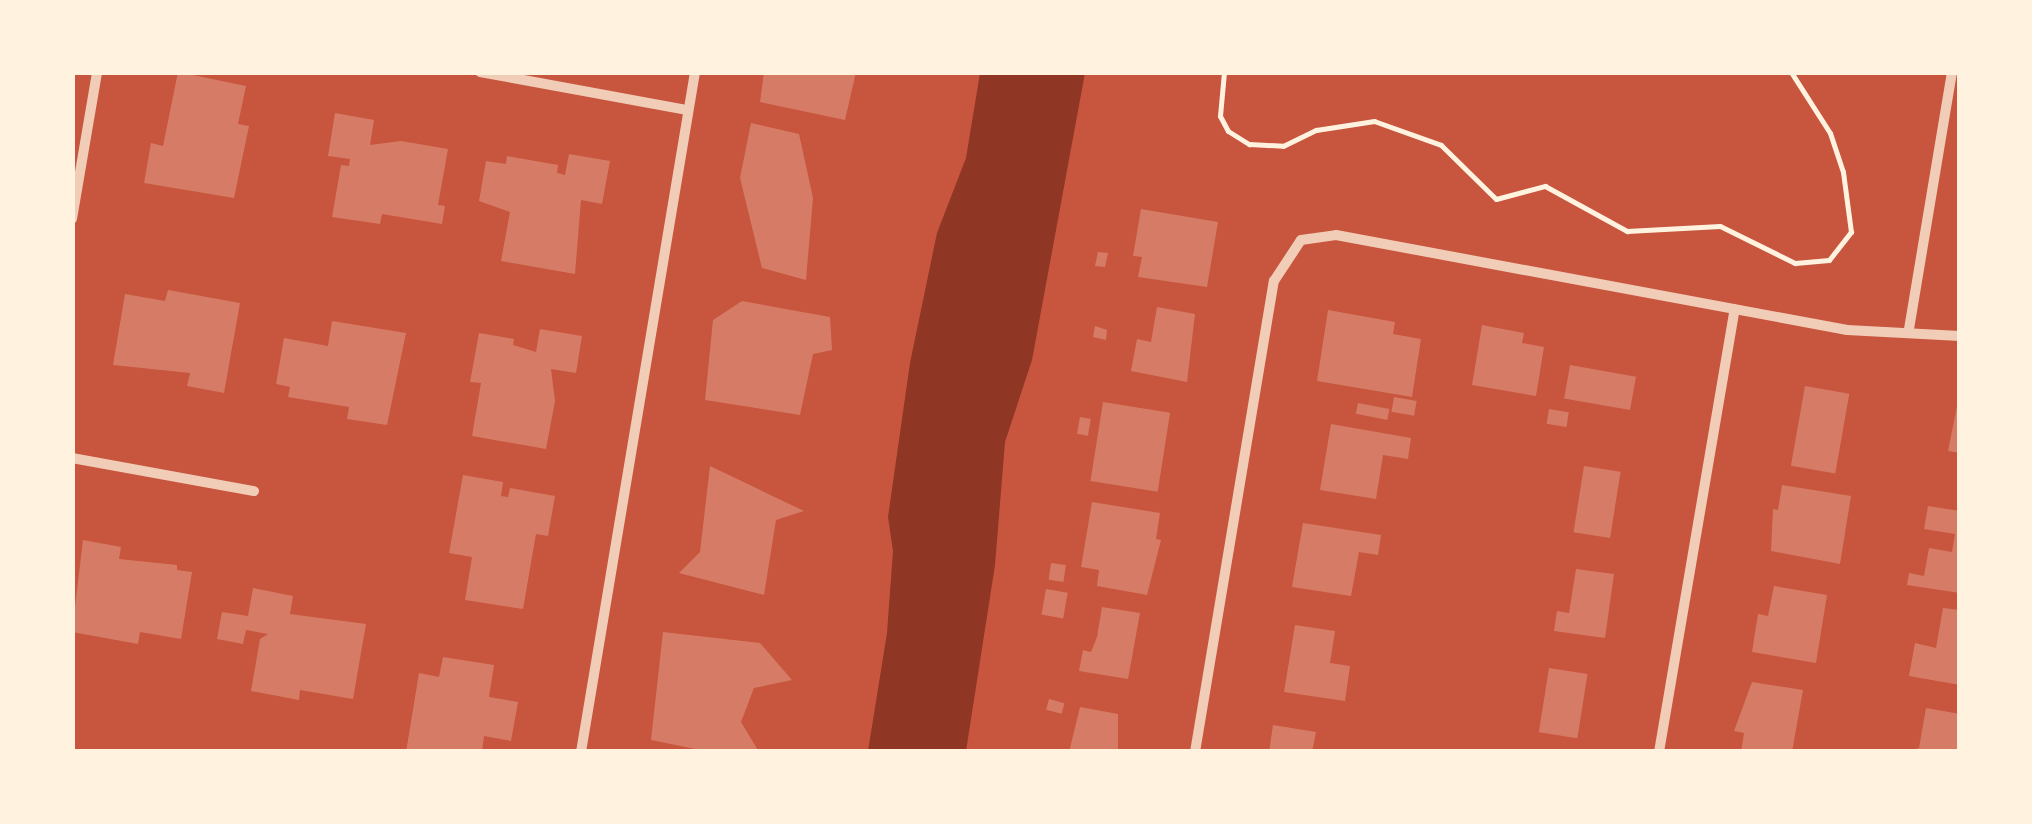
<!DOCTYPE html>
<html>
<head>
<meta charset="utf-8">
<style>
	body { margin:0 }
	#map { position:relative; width:2032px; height:824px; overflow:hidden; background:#c8553d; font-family:Cabin,sans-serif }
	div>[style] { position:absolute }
	.water>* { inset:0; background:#8f3625 }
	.building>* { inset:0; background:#d67c66; transform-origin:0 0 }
	.path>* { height:5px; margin:-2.5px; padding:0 2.5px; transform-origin:2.5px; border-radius:2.5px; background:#fff3e0 }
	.minor>* { height:10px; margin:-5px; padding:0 5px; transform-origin:5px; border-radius:5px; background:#f1ccb7 }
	span { translate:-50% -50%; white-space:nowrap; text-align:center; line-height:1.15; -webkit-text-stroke:9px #fff3e0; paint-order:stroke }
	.frame { position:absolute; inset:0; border:75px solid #fff3e0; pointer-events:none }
</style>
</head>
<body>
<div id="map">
	<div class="water">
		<i style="clip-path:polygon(980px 73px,1085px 73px,1032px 360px,1005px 442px,995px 565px,966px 751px,868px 751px,887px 633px,893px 551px,888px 517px,910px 363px,937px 233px,966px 158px)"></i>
	</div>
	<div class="building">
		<i style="clip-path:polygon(178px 72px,246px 86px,238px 124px,249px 126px,234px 198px,144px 183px,151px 143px,163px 146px)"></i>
		<i style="clip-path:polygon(764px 72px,856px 72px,845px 120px,760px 102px)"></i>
		<i style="clip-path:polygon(335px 113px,374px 120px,370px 145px,401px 141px,448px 149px,438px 205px,445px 206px,442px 224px,382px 214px,380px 224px,332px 217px,341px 165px,349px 166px,350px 159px,328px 156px)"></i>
		<i style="clip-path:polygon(751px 123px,799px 134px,813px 198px,806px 280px,762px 268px,740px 178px)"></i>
		<i style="clip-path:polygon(569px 154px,610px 161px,602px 204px,581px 200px,575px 274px,501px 261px,510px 212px,479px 201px,486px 161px,506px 164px,507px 156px,558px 165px,557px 173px,565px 175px)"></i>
		<i style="clip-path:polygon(1141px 209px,1218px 222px,1207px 287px,1138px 277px,1142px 257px,1133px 256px)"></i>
		<i style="clip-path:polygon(1098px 252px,1108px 253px,1105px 267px,1095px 266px)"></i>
		<i style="clip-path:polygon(168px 290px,240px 303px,224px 393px,187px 386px,190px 373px,113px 365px,125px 294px,165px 301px)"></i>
		<i style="clip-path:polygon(742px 301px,830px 317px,832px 350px,813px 354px,800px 415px,705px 400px,713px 320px)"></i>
		<i style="clip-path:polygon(1157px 307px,1195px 314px,1187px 382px,1131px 371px,1137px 339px,1151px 342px)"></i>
		<i style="clip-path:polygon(1328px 310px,1395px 322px,1393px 334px,1421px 339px,1412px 397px,1317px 381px)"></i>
		<i style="clip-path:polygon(332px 321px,406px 333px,387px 425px,347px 419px,349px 407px,288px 397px,290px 387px,276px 384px,284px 338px,328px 346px)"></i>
		<i style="clip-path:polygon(1482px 325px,1524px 333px,1522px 343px,1544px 347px,1536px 396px,1472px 385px)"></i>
		<i style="clip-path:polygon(1095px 326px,1107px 330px,1106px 340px,1093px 337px)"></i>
		<i style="clip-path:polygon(540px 329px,582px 336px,576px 373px,551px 369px,555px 401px,546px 449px,472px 436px,481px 383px,470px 382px,479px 333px,514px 339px,513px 345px,536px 352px)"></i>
		<i style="left:1570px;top:365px;width:67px;height:34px;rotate:10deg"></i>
		<i style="left:1805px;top:386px;width:45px;height:81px;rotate:10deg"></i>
		<i style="left:1394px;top:397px;width:23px;height:15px;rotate:10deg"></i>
		<i style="clip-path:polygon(1958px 401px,1960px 401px,1960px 453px,1948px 451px)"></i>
		<i style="left:1103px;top:402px;width:68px;height:80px;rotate:9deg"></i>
		<i style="left:1358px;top:403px;width:32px;height:11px;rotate:11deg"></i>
		<i style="left:1549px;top:409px;width:20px;height:15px;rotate:9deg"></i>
		<i style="left:1080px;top:417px;width:11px;height:17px;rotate:10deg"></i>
		<i style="clip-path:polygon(1331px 424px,1411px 438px,1408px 459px,1383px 455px,1376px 499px,1320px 490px)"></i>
		<i style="clip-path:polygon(710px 466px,804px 511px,776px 520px,764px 595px,679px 573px,700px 552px)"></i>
		<i style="left:1584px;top:466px;width:37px;height:67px;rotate:9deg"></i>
		<i style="clip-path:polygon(463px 475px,503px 482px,501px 496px,508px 497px,510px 488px,555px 496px,548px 536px,536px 534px,523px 609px,465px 600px,472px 557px,449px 553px)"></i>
		<i style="clip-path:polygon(1782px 485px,1851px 496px,1840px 564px,1771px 551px,1773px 509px,1778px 510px)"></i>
		<i style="clip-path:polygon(1092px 502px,1160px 513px,1156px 539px,1161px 540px,1147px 595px,1097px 586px,1099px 570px,1081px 567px)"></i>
		<i style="clip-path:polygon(1928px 506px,1960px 511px,1960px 593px,1907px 585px,1909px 573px,1924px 576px,1929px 548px,1952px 552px,1955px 534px,1924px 529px)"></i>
		<i style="clip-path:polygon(1303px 523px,1381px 535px,1378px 555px,1359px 552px,1351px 596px,1292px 587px)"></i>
		<i style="clip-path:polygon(83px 540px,121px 547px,119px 559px,177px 565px,177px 570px,192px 572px,181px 639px,140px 632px,138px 644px,72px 632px)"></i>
		<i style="left:1051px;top:563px;width:15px;height:17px;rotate:8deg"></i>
		<i style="clip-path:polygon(1576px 569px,1614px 574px,1605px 638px,1554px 631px,1557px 611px,1569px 613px)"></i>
		<i style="clip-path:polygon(1774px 586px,1827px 595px,1816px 663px,1752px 652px,1758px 614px,1768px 616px)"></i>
		<i style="clip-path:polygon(253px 588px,293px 596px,290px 614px,366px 624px,353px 699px,300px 690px,299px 700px,251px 691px,260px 639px,268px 634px,246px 630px,243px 644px,217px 639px,222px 612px,248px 616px)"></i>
		<i style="left:1046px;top:589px;width:22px;height:26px;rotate:10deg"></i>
		<i style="clip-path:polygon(1102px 607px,1140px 613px,1128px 679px,1079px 671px,1083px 650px,1091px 652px,1097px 637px)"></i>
		<i style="clip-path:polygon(1943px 608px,1960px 610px,1960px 685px,1909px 676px,1915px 643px,1936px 648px)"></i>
		<i style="clip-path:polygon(1295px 625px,1335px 631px,1330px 663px,1350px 666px,1345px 701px,1284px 692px)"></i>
		<i style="clip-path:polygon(663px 632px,760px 643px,792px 680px,754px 688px,741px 722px,759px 752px,710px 752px,651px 740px)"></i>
		<i style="clip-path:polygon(443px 657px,494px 665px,489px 697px,518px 702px,511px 741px,484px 736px,482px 752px,406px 752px,419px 673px,439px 677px)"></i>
		<i style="left:1549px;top:668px;width:39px;height:65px;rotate:9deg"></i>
		<i style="clip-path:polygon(1752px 682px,1803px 690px,1792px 752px,1741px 752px,1744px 733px,1734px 731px)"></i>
		<i style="left:1049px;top:699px;width:16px;height:11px;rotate:15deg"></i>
		<i style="clip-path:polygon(1080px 707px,1118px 714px,1118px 752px,1069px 752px)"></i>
		<i style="clip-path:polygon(1926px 708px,1960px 714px,1957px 752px,1905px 752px,1919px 748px)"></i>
		<i style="clip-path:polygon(1273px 725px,1316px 732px,1312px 752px,1269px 752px)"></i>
	</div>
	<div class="path">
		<i style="left:1224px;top:72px;width:44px;rotate:95.2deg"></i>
		<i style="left:1220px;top:116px;width:17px;rotate:62deg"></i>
		<i style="left:1228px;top:131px;width:25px;rotate:32deg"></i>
		<i style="left:1249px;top:144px;width:34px;rotate:3deg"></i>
		<i style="left:1283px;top:146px;width:37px;rotate:-26deg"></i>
		<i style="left:1316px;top:130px;width:59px;rotate:-8.8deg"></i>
		<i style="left:1374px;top:121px;width:71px;rotate:19.7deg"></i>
		<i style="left:1441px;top:145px;width:77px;rotate:44.5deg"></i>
		<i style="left:1496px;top:199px;width:51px;rotate:-14.9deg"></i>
		<i style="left:1545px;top:186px;width:94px;rotate:28.8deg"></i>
		<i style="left:1627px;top:231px;width:93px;rotate:-3.1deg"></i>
		<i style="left:1720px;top:226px;width:84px;rotate:26.3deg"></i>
		<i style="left:1795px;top:263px;width:34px;rotate:-5deg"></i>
		<i style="left:1829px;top:260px;width:36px;rotate:-52deg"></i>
		<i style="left:1851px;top:232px;width:61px;rotate:-97.6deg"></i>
		<i style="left:1843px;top:172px;width:41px;rotate:-108.4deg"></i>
		<i style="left:1830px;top:133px;width:72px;rotate:-122.6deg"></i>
	</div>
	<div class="minor">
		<i style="left:480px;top:72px;width:211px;rotate:10.4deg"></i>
		<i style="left:72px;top:219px;width:149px;rotate:-80.3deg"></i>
		<i style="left:1909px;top:329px;width:261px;rotate:-80.5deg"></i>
		<i style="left:72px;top:458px;width:185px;rotate:10.3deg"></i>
		<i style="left:581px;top:752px;width:689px;rotate:-80.48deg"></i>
		<i style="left:1195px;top:752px;width:478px;rotate:-80.5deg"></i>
		<i style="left:1274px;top:281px;width:49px;rotate:-56.6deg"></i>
		<i style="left:1301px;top:240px;width:35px;rotate:-8deg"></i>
		<i style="left:1336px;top:235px;width:520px;rotate:10.53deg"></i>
		<i style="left:1847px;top:330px;width:113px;rotate:3deg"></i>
		<i style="left:1659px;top:752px;width:449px;rotate:-80.3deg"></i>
	</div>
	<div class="frame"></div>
</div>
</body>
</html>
